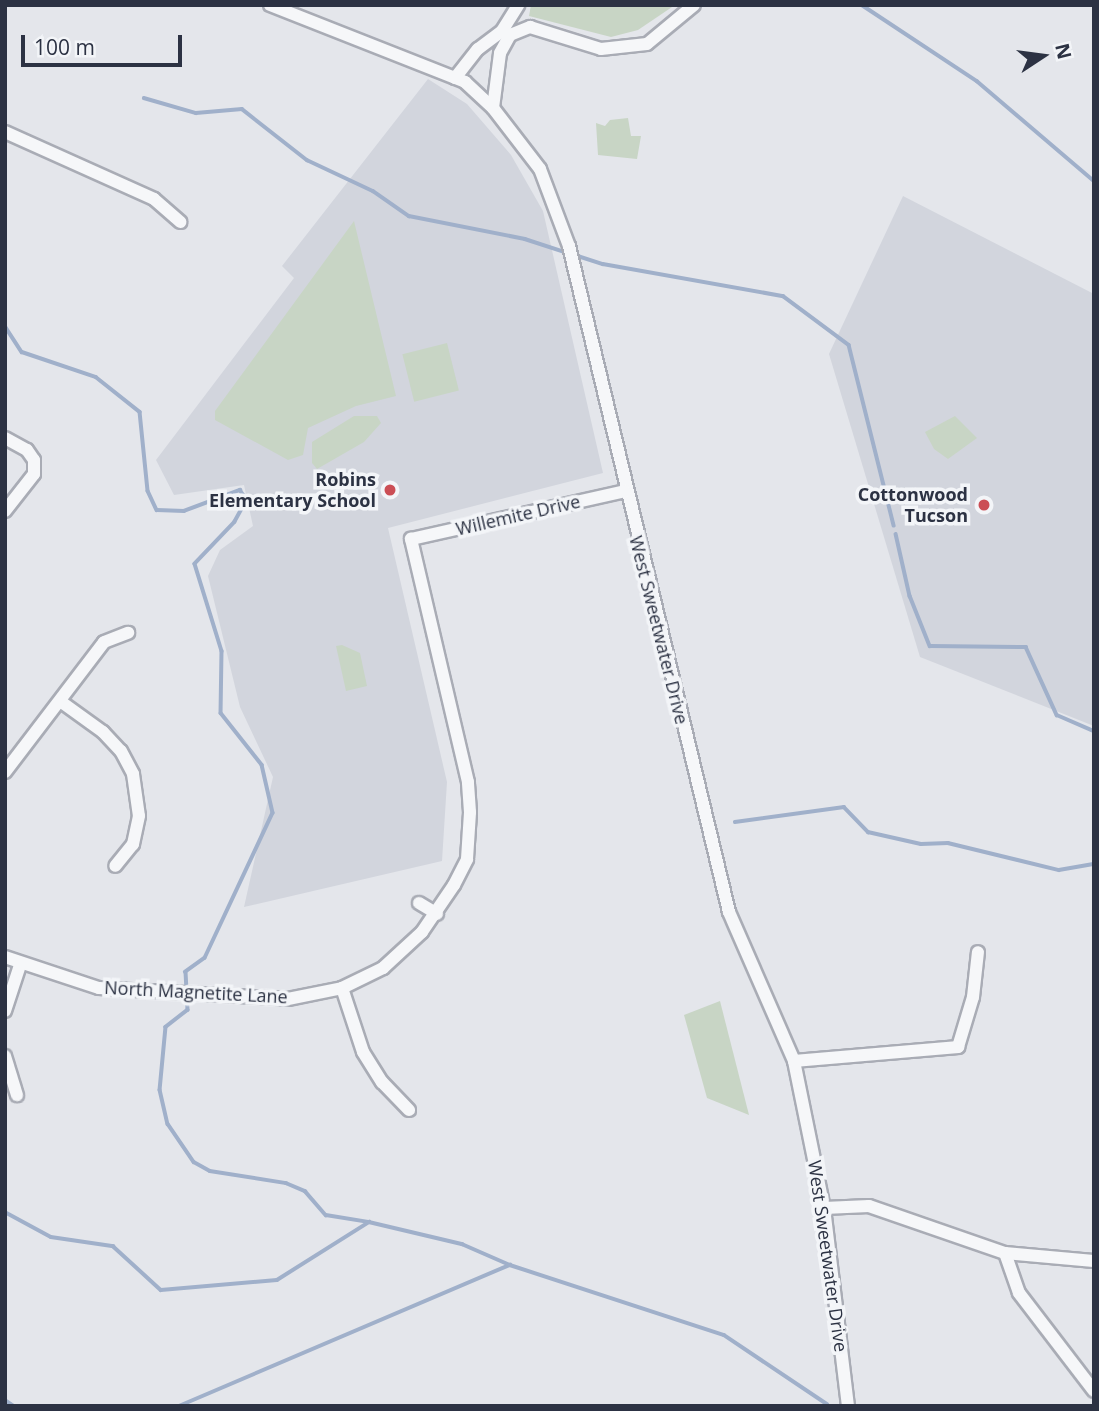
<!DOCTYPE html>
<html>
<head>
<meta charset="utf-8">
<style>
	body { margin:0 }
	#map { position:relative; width:1099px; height:1411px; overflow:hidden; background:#e4e6eb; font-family:"Open Sans",sans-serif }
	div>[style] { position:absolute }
	.built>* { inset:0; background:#d2d5dd }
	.green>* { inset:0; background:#c8d5c5; transform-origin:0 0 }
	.stream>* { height:3.5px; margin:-1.75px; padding:0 1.75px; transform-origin:1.75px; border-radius:1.75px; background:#a0b0ca }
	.roads { filter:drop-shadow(2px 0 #a9acb5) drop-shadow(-2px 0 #a9acb5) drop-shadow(0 2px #a9acb5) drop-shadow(0 -2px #a9acb5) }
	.minor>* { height:12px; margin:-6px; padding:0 6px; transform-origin:6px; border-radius:6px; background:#f6f7f9 }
	.dots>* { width:19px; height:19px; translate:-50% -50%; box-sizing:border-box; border:4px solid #f3f5f8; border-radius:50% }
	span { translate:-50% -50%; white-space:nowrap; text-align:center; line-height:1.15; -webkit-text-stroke:7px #f3f5f8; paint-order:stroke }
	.poi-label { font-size:18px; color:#2c3243; font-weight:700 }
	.right { translate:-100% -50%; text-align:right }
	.street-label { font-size:18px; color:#2c3243 }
	.frame { position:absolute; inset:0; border:7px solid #2c3243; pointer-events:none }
	.north { position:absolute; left:1008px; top:21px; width:70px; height:70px; -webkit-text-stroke:5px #f3f5f8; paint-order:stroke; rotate:77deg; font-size:19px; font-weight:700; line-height:28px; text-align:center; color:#2c3243 }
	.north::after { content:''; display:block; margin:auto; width:24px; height:32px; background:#2c3243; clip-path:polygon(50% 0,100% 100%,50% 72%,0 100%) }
	.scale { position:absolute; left:21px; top:35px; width:161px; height:32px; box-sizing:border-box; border:4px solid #2c3243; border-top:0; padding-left:9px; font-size:21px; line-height:24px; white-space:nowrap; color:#2c3243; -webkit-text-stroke:5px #f3f5f8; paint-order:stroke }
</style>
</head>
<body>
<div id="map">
	<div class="built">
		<i style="clip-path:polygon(428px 79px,467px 104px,511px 155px,543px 211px,603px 473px,388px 528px,447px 782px,442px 861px,244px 907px,273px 777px,240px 707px,208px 576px,220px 550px,253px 526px,244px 485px,174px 495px,156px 460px,294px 278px,282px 266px)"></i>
		<i style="clip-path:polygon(903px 196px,1094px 294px,1094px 726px,920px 657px,829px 354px)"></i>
	</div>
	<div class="green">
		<i style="clip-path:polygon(531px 5px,675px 5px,638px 30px,611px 37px,529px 16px)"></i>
		<i style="clip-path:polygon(628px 118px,631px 136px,641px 136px,637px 159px,598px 155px,596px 123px,605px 126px,610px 120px)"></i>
		<i style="clip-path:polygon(354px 221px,396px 396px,356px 406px,308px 428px,303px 455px,288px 460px,215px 420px,215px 411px)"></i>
		<i style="left:447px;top:343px;width:49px;height:46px;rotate:76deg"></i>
		<i style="clip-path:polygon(354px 416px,377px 416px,381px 423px,364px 442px,317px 469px,312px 463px,312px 442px)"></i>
		<i style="clip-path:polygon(955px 416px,977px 438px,948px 459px,934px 449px,925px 432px)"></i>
		<i style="clip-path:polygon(342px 645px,360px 653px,367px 686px,346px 691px,336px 646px)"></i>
		<i style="clip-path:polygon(720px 1001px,749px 1115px,707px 1098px,684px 1015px)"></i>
	</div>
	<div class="stream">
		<i style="left:862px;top:5px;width:138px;rotate:33.5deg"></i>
		<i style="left:977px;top:81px;width:154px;rotate:40.5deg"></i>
		<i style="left:144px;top:98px;width:54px;rotate:16.1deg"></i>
		<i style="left:196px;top:113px;width:46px;rotate:-5deg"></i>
		<i style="left:242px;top:109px;width:83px;rotate:38.1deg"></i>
		<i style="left:307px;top:160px;width:73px;rotate:25.2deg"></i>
		<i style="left:373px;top:191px;width:44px;rotate:34.8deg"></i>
		<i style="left:409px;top:216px;width:118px;rotate:11.2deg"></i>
		<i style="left:525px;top:239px;width:45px;rotate:18deg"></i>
		<i style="left:575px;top:255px;width:29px;rotate:18deg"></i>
		<i style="left:603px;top:264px;width:183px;rotate:10.1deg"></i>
		<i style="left:783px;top:296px;width:82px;rotate:36.6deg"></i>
		<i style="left:849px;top:345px;width:186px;rotate:76deg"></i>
		<i style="left:5px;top:326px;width:31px;rotate:57deg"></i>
		<i style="left:22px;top:352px;width:78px;rotate:18.7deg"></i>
		<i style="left:96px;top:377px;width:56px;rotate:38.5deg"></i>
		<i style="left:140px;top:412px;width:79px;rotate:84.2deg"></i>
		<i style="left:148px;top:491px;width:21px;rotate:65deg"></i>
		<i style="left:157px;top:510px;width:27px;rotate:2deg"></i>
		<i style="left:184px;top:511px;width:60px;rotate:-20.6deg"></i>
		<i style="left:240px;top:490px;width:12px;rotate:55deg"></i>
		<i style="left:247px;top:500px;width:25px;rotate:119deg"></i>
		<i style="left:235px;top:522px;width:58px;rotate:133.6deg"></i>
		<i style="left:195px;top:564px;width:91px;rotate:72.8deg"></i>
		<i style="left:222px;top:651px;width:62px;rotate:90.9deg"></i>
		<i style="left:221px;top:713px;width:66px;rotate:51.7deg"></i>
		<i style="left:262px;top:765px;width:49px;rotate:77.1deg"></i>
		<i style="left:273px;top:813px;width:160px;rotate:115.1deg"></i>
		<i style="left:205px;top:958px;width:24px;rotate:144deg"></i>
		<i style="left:186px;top:972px;width:38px;rotate:87deg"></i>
		<i style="left:188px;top:1010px;width:28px;rotate:142deg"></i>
		<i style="left:166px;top:1027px;width:63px;rotate:95.4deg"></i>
		<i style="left:160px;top:1090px;width:35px;rotate:77deg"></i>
		<i style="left:168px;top:1124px;width:46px;rotate:55.6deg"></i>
		<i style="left:194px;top:1162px;width:18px;rotate:29deg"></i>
		<i style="left:210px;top:1171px;width:77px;rotate:9deg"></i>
		<i style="left:286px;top:1183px;width:21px;rotate:23deg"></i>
		<i style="left:305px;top:1191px;width:32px;rotate:49deg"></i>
		<i style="left:326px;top:1215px;width:44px;rotate:9.2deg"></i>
		<i style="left:896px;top:534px;width:64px;rotate:77.3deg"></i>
		<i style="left:910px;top:596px;width:54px;rotate:68.2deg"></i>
		<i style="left:930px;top:646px;width:96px;rotate:0.6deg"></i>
		<i style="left:1026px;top:647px;width:75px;rotate:65.5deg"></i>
		<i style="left:1057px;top:715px;width:40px;rotate:23.4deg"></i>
		<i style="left:735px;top:822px;width:110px;rotate:-7.8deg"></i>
		<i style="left:844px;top:807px;width:35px;rotate:46deg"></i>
		<i style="left:868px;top:832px;width:54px;rotate:12.8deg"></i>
		<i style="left:921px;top:844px;width:27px;rotate:-2deg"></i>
		<i style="left:948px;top:843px;width:114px;rotate:13.7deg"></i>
		<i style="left:1059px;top:870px;width:36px;rotate:-10deg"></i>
		<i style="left:5px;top:1212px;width:52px;rotate:28.5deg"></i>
		<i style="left:51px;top:1237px;width:63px;rotate:8.3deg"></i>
		<i style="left:113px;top:1246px;width:65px;rotate:42.5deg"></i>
		<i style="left:161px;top:1290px;width:116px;rotate:-4.9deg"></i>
		<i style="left:277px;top:1280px;width:109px;rotate:-32.2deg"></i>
		<i style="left:369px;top:1222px;width:96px;rotate:13.3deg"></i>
		<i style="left:462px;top:1244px;width:52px;rotate:23.6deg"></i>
		<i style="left:5px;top:1400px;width:11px;rotate:34deg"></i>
		<i style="left:179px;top:1406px;width:360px;rotate:-23.1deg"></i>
		<i style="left:510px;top:1265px;width:225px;rotate:18.1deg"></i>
		<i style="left:724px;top:1335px;width:124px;rotate:33.8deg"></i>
	</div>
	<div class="roads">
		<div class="minor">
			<i style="left:270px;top:5px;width:210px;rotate:21.5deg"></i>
			<i style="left:465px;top:82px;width:38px;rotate:43deg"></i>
			<i style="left:493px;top:108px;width:77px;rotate:52.4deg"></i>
			<i style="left:540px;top:169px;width:82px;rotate:69.4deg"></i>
			<i style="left:569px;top:246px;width:685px;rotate:76.49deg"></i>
			<i style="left:729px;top:912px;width:163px;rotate:66.4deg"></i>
			<i style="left:794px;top:1061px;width:150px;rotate:78.5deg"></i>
			<i style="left:824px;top:1208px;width:199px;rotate:83.1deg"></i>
			<i style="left:455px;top:78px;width:37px;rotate:-52deg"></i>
			<i style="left:478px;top:49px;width:30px;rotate:-37deg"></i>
			<i style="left:502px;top:31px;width:31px;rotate:-58deg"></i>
			<i style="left:493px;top:108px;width:55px;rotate:-82.7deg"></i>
			<i style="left:500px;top:53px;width:21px;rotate:-61deg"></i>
			<i style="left:510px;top:35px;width:22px;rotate:-22deg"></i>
			<i style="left:530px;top:27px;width:74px;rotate:17.2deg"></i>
			<i style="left:601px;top:49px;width:46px;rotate:-6.2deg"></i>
			<i style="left:647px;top:44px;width:61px;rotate:-39.7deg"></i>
			<i style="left:5px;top:132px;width:163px;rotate:24.2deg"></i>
			<i style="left:154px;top:199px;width:35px;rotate:41deg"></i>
			<i style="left:5px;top:438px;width:25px;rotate:29deg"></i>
			<i style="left:27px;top:450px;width:12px;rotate:55deg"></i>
			<i style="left:5px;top:511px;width:47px;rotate:-51.9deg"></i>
			<i style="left:34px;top:474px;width:14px;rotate:-90deg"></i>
			<i style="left:60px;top:701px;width:53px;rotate:35.8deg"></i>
			<i style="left:103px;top:732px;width:26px;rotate:47deg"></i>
			<i style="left:121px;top:751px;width:26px;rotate:62deg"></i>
			<i style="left:133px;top:774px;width:42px;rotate:81.9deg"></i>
			<i style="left:139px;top:816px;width:29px;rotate:102deg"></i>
			<i style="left:133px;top:844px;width:28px;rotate:129deg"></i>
			<i style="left:5px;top:772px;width:163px;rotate:-52.7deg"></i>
			<i style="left:104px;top:642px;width:26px;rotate:-21deg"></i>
			<i style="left:419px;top:903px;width:21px;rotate:31deg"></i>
			<i style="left:5px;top:957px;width:99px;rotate:18.3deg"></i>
			<i style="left:99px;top:988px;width:189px;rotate:3.3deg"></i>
			<i style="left:288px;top:999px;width:55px;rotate:-11.5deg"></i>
			<i style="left:342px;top:988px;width:46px;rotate:-26deg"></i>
			<i style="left:383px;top:968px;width:53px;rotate:-42.7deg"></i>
			<i style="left:422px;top:932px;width:57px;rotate:-55.8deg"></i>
			<i style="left:454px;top:885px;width:29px;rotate:-63deg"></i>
			<i style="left:467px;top:859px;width:47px;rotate:-86.3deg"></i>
			<i style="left:470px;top:812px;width:30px;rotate:-94deg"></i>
			<i style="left:468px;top:782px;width:250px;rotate:-103.2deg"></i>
			<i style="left:411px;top:539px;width:219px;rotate:-12.6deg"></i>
			<i style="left:342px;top:988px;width:67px;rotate:71.8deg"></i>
			<i style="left:363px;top:1052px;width:36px;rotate:58deg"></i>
			<i style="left:382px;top:1082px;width:39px;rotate:46deg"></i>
			<i style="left:5px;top:1011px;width:48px;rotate:-71.9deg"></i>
			<i style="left:5px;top:1056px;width:41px;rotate:72.9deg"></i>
			<i style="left:794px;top:1061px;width:165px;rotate:-4.9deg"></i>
			<i style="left:958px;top:1047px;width:52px;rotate:-73.3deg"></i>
			<i style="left:973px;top:997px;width:45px;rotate:-83.7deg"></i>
			<i style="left:824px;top:1208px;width:45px;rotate:-2.5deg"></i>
			<i style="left:869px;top:1206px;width:144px;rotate:19.1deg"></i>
			<i style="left:1005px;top:1253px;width:89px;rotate:5.1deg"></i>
			<i style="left:1005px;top:1253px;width:42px;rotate:70.7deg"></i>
			<i style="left:1019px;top:1293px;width:123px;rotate:52.6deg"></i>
		</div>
	</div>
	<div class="dots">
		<i style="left:390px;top:490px;background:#cb4e55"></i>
		<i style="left:984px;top:505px;background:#cb4e55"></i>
	</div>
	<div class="poi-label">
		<span class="right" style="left:376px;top:490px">Robins<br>Elementary School</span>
		<span class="right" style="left:968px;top:505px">Cottonwood<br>Tucson</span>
	</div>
	<div class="street-label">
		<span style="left:518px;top:515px;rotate:-13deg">Willemite Drive</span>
		<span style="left:659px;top:630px;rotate:76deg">West Sweetwater Drive</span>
		<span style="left:196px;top:992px;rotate:3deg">North Magnetite Lane</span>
		<span style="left:828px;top:1256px;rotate:82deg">West Sweetwater Drive</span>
	</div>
	<div class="frame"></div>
	<div class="north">N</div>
	<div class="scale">100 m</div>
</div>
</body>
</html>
